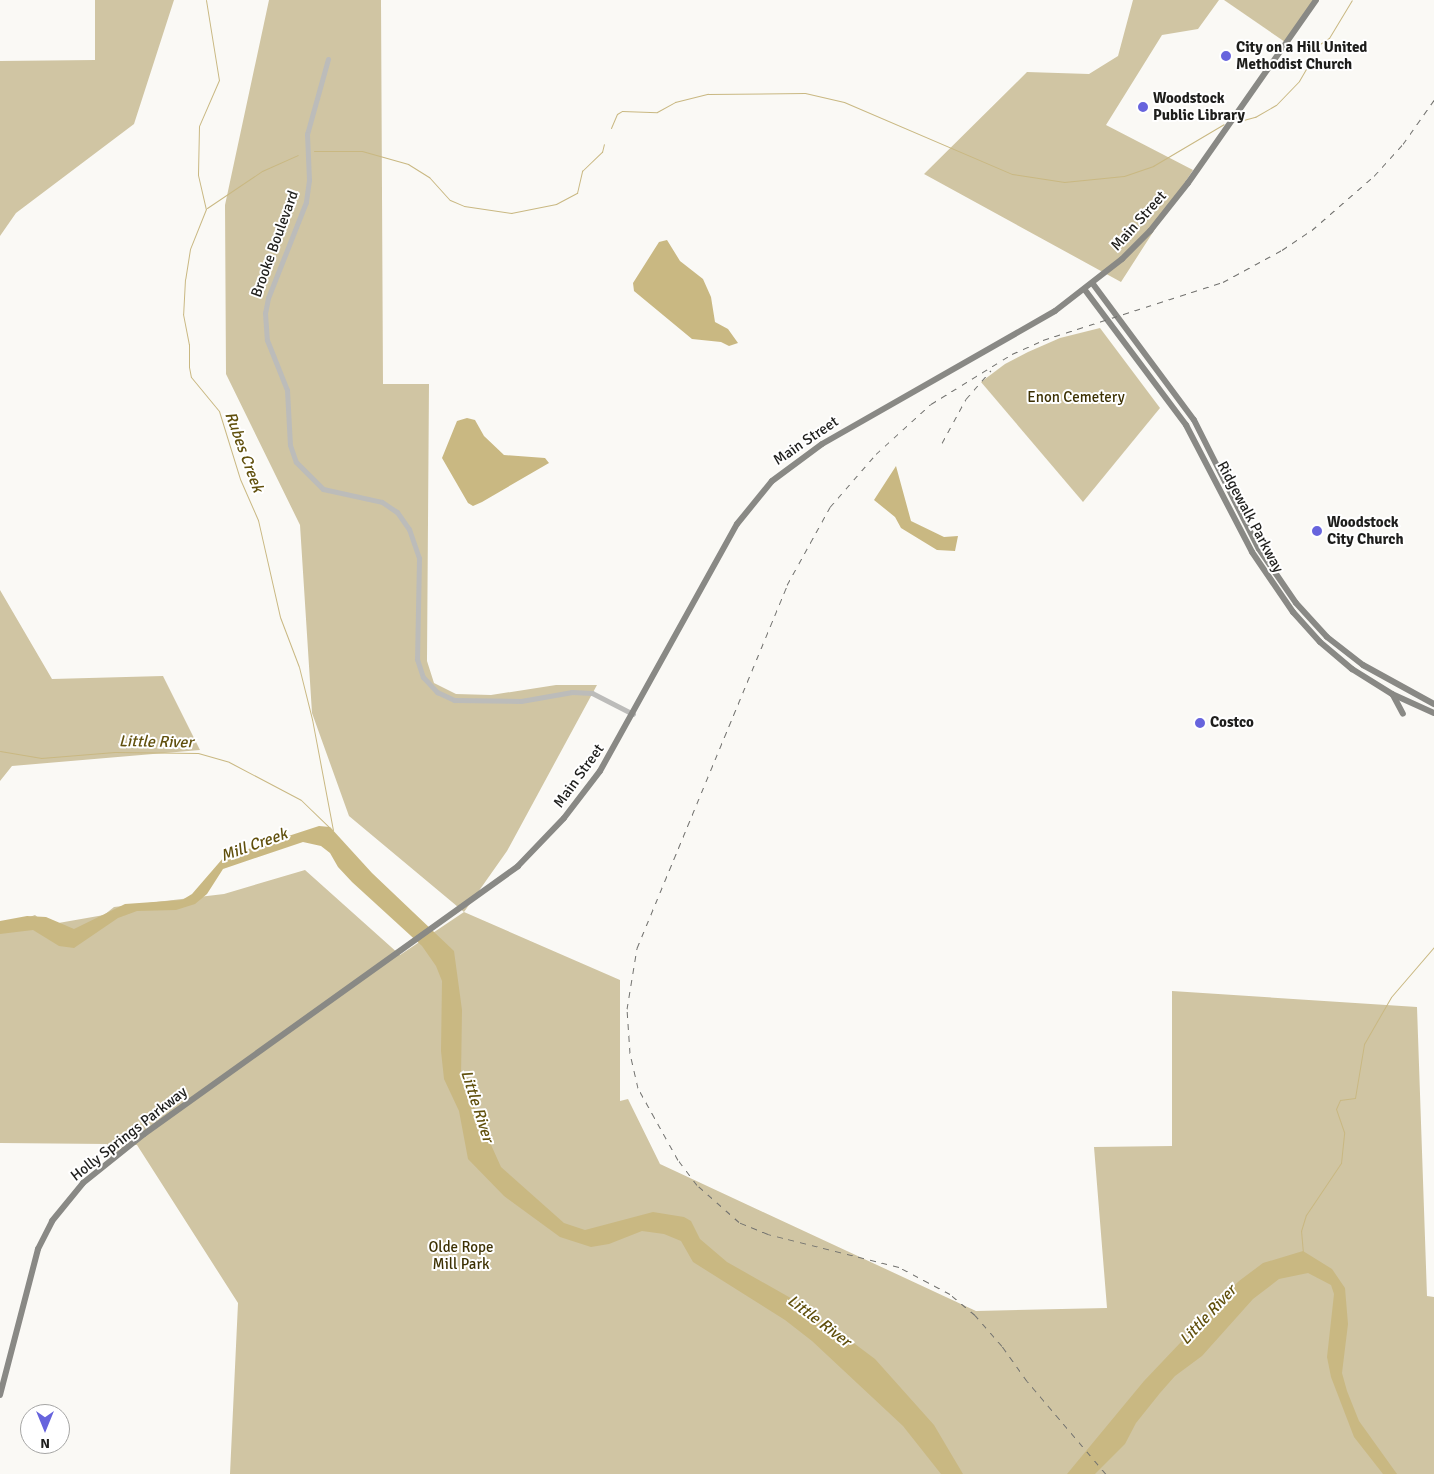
<!DOCTYPE html>
<html>
<head>
<meta charset="utf-8">
<style>
	body { margin:0 }
	#map { position:relative; width:1434px; height:1474px; overflow:hidden; background:#faf9f5; font-family:Signika,sans-serif }
	div>[style] { position:absolute }
	.green>* { inset:0; background:#d0c5a3 }
	.water>* { inset:0; background:#c9b882 }
	.stream>* { height:1px; margin:-0.5px; padding:0 0.5px; transform-origin:0.5px; border-radius:0.5px; background:#c9b882 }
	.minor>* { height:5px; margin:-2.5px; padding:0 2.5px; transform-origin:2.5px; border-radius:2.5px; background:#bcbcba }
	.major>* { height:6px; margin:-3px; padding:0 3px; transform-origin:3px; border-radius:3px; background:#898985 }
	.rail>* { height:1px; margin-top:-0.5px; transform-origin:0; background:repeating-linear-gradient(90deg,#71716e 0 6px,transparent 0 12px) }
	.dots>* { width:14px; height:14px; translate:-50% -50%; box-sizing:border-box; border:2px solid #fff; border-radius:50% }
	span { translate:-50% -50%; white-space:nowrap; text-align:center; line-height:1.15; -webkit-text-stroke:4px #fff; paint-order:stroke }
	.poi-label { font-size:15px; color:#1e1e1c; font-weight:700 }
	.left { translate:0 -50%; text-align:left }
	.street-label { font-size:15px; color:#1e1e1c }
	.park-label { font-size:15px; color:#3d3103 }
	.water-label { font-size:16px; color:#61500d; font-style:italic }
	.north { position:absolute; left:20px; top:1404px; width:50px; height:50px; box-sizing:border-box; background:#fff; border:1px solid #a5a5a4; border-radius:50%; rotate:180deg; font-size:14px; font-weight:700; line-height:20px; text-align:center; color:#1e1e1c }
	.north::after { content:''; display:block; margin:auto; width:18px; height:22px; background:#6764dd; clip-path:polygon(50% 0,100% 100%,50% 72%,0 100%) }
</style>
</head>
<body>
<div id="map">
	<div class="green">
		<i style="clip-path:polygon(95px 0,174px 0,134px 124px,16px 213px,0 236px,0 61px,95px 60px)"></i>
		<i style="clip-path:polygon(269px 0,381px 0,383px 384px,429px 384px,427px 661px,434px 683px,456px 694px,491px 695px,556px 685px,597px 685px,507px 851px,464px 912px,620px 980px,620px 1101px,628px 1099px,660px 1164px,976px 1311px,1107px 1308px,1094px 1147px,1172px 1146px,1172px 991px,1417px 1007px,1427px 1296px,1434px 1297px,1434px 1474px,230px 1474px,238px 1303px,137px 1145px,127px 1145px,110px 1157px,107px 1144px,0 1143px,0 928px,35px 915px,47px 925px,104px 915px,114px 907px,224px 894px,305px 870px,400px 955px,464px 912px,349px 816px,312px 713px,300px 525px,226px 374px,225px 205px)"></i>
		<i style="clip-path:polygon(1133px 0,1219px 0,1198px 29px,1162px 35px,1106px 125px,1193px 170px,1121px 282px,924px 174px,1027px 72px,1089px 74px,1118px 56px)"></i>
		<i style="clip-path:polygon(1224px 0,1314px 0,1285px 42px)"></i>
		<i style="clip-path:polygon(1100px 328px,1160px 408px,1083px 502px,981px 382px,1005px 364px,1028px 352px,1060px 338px)"></i>
		<i style="clip-path:polygon(0 590px,52px 679px,163px 676px,200px 750px,12px 766px,0 781px)"></i>
	</div>
	<div class="water">
		<i style="clip-path:polygon(667px 240px,680px 261px,703px 279px,711px 297px,715px 322px,728px 329px,738px 343px,729px 346px,721px 342px,692px 339px,634px 291px,633px 283px,659px 242px)"></i>
		<i style="clip-path:polygon(467px 418px,475px 420px,484px 436px,504px 455px,545px 458px,549px 463px,482px 502px,473px 506px,468px 503px,442px 458px,457px 421px)"></i>
		<i style="clip-path:polygon(896px 466px,911px 521px,944px 537px,958px 536px,955px 551px,937px 550px,901px 528px,895px 517px,874px 500px)"></i>
		<i style="clip-path:polygon(319px 826px,330px 827px,372px 873px,454px 951px,462px 1010px,461px 1078px,501px 1167px,564px 1223px,585px 1230px,653px 1212px,684px 1217px,691px 1221px,700px 1239px,727px 1262px,803px 1305px,875px 1359px,934px 1425px,963px 1474px,941px 1474px,903px 1426px,812px 1341px,785px 1320px,693px 1262px,681px 1241px,664px 1234px,642px 1231px,609px 1244px,591px 1247px,560px 1237px,504px 1196px,468px 1159px,459px 1111px,444px 1079px,441px 1051px,442px 981px,436px 966px,422px 946px,352px 882px,338px 867px,330px 853px,321px 846px,303px 842px,223px 869px,207px 894px,195px 904px,176px 910px,137px 911px,118px 918px,74px 948px,59px 946px,33px 930px,0 934px,0 921px,27px 916px,46px 917px,74px 929px,125px 904px,182px 900px,192px 894px,224px 857px)"></i>
		<i style="clip-path:polygon(1303px 1251px,1332px 1269px,1345px 1288px,1348px 1324px,1342px 1373px,1347px 1391px,1359px 1421px,1397px 1474px,1383px 1474px,1354px 1437px,1331px 1377px,1327px 1357px,1334px 1294px,1331px 1285px,1308px 1273px,1279px 1279px,1253px 1299px,1202px 1356px,1175px 1376px,1160px 1393px,1136px 1423px,1125px 1444px,1095px 1474px,1067px 1474px,1144px 1381px,1181px 1342px,1194px 1334px,1214px 1305px,1239px 1281px,1263px 1263px)"></i>
	</div>
	<div class="stream">
		<i style="left:206px;top:0;width:81px;rotate:80.8deg"></i>
		<i style="left:219px;top:80px;width:50px;rotate:113.5deg"></i>
		<i style="left:199px;top:126px;width:49px;rotate:91.2deg"></i>
		<i style="left:198px;top:175px;width:35px;rotate:77deg"></i>
		<i style="left:206px;top:209px;width:43px;rotate:111.8deg"></i>
		<i style="left:190px;top:249px;width:30px;rotate:99deg"></i>
		<i style="left:185px;top:279px;width:35px;rotate:93deg"></i>
		<i style="left:183px;top:314px;width:31px;rotate:79deg"></i>
		<i style="left:189px;top:344px;width:23px;rotate:90deg"></i>
		<i style="left:189px;top:367px;width:10px;rotate:79deg"></i>
		<i style="left:191px;top:377px;width:44px;rotate:50.5deg"></i>
		<i style="left:219px;top:411px;width:71px;rotate:72.8deg"></i>
		<i style="left:240px;top:479px;width:45px;rotate:66.3deg"></i>
		<i style="left:258px;top:520px;width:99px;rotate:77.2deg"></i>
		<i style="left:280px;top:617px;width:53px;rotate:69.2deg"></i>
		<i style="left:299px;top:667px;width:54px;rotate:76deg"></i>
		<i style="left:312px;top:719px;width:113px;rotate:79.3deg"></i>
		<i style="left:1314px;top:48px;width:18px;rotate:-34deg"></i>
		<i style="left:1329px;top:38px;width:44px;rotate:-58.8deg"></i>
		<i style="left:1236px;top:122px;width:20px;rotate:-15deg"></i>
		<i style="left:1255px;top:117px;width:24px;rotate:-30deg"></i>
		<i style="left:1276px;top:105px;width:33px;rotate:-46deg"></i>
		<i style="left:1299px;top:81px;width:20px;rotate:-60deg"></i>
		<i style="left:611px;top:128px;width:15px;rotate:-67deg"></i>
		<i style="left:617px;top:114px;width:6px;rotate:-31deg"></i>
		<i style="left:622px;top:111px;width:35px;rotate:2deg"></i>
		<i style="left:657px;top:112px;width:21px;rotate:-29deg"></i>
		<i style="left:675px;top:102px;width:34px;rotate:-14deg"></i>
		<i style="left:708px;top:94px;width:97px;rotate:-0.6deg"></i>
		<i style="left:805px;top:93px;width:40px;rotate:13deg"></i>
		<i style="left:844px;top:102px;width:183px;rotate:23.2deg"></i>
		<i style="left:1012px;top:174px;width:53px;rotate:8.7deg"></i>
		<i style="left:1064px;top:182px;width:60px;rotate:-5.7deg"></i>
		<i style="left:1124px;top:176px;width:31px;rotate:-19deg"></i>
		<i style="left:1153px;top:166px;width:82px;rotate:-30.6deg"></i>
		<i style="left:314px;top:151px;width:48px"></i>
		<i style="left:362px;top:151px;width:48px;rotate:15.8deg"></i>
		<i style="left:408px;top:164px;width:25px;rotate:32deg"></i>
		<i style="left:429px;top:177px;width:31px;rotate:48deg"></i>
		<i style="left:450px;top:200px;width:15px;rotate:23deg"></i>
		<i style="left:464px;top:206px;width:48px;rotate:8.5deg"></i>
		<i style="left:511px;top:213px;width:46px;rotate:-11.3deg"></i>
		<i style="left:556px;top:204px;width:24px;rotate:-28deg"></i>
		<i style="left:577px;top:193px;width:23px;rotate:-77deg"></i>
		<i style="left:582px;top:171px;width:28px;rotate:-44deg"></i>
		<i style="left:602px;top:152px;width:8px;rotate:-76deg"></i>
		<i style="left:207px;top:208px;width:66px;rotate:-33.9deg"></i>
		<i style="left:262px;top:171px;width:39px;rotate:-24deg"></i>
		<i style="left:0;top:751px;width:42px;rotate:9.7deg"></i>
		<i style="left:41px;top:758px;width:74px;rotate:-4.6deg"></i>
		<i style="left:115px;top:752px;width:83px;rotate:0.7deg"></i>
		<i style="left:198px;top:753px;width:32px;rotate:16deg"></i>
		<i style="left:229px;top:762px;width:81px;rotate:27.8deg"></i>
		<i style="left:301px;top:800px;width:43px;rotate:44.1deg"></i>
		<i style="left:1303px;top:1253px;width:22px;rotate:-95deg"></i>
		<i style="left:1301px;top:1231px;width:17px;rotate:-73deg"></i>
		<i style="left:1306px;top:1215px;width:63px;rotate:-56.1deg"></i>
		<i style="left:1341px;top:1163px;width:31px;rotate:-84deg"></i>
		<i style="left:1344px;top:1132px;width:24px;rotate:-109deg"></i>
		<i style="left:1336px;top:1109px;width:10px;rotate:-66deg"></i>
		<i style="left:1340px;top:1100px;width:15px;rotate:-8deg"></i>
		<i style="left:1355px;top:1098px;width:55px;rotate:-80.5deg"></i>
		<i style="left:1364px;top:1044px;width:54px;rotate:-60.1deg"></i>
		<i style="left:1391px;top:997px;width:66px;rotate:-49.3deg"></i>
	</div>
	<div class="minor">
		<i style="left:328px;top:59px;width:78px;rotate:105.6deg"></i>
		<i style="left:307px;top:134px;width:46px;rotate:87.5deg"></i>
		<i style="left:309px;top:180px;width:22px;rotate:98deg"></i>
		<i style="left:306px;top:202px;width:103px;rotate:111.6deg"></i>
		<i style="left:268px;top:298px;width:15px;rotate:101deg"></i>
		<i style="left:265px;top:313px;width:27px;rotate:86deg"></i>
		<i style="left:267px;top:340px;width:54px;rotate:68.2deg"></i>
		<i style="left:287px;top:390px;width:55px;rotate:86.9deg"></i>
		<i style="left:290px;top:445px;width:18px;rotate:71deg"></i>
		<i style="left:296px;top:462px;width:38px;rotate:45deg"></i>
		<i style="left:323px;top:489px;width:60px;rotate:12.4deg"></i>
		<i style="left:382px;top:502px;width:18px;rotate:34deg"></i>
		<i style="left:397px;top:512px;width:21px;rotate:55deg"></i>
		<i style="left:409px;top:529px;width:31px;rotate:71deg"></i>
		<i style="left:419px;top:558px;width:101px;rotate:91.1deg"></i>
		<i style="left:417px;top:659px;width:19px;rotate:72deg"></i>
		<i style="left:423px;top:677px;width:21px;rotate:47deg"></i>
		<i style="left:437px;top:692px;width:19px;rotate:25deg"></i>
		<i style="left:454px;top:700px;width:67px;rotate:0.9deg"></i>
		<i style="left:521px;top:701px;width:52px;rotate:-10deg"></i>
		<i style="left:572px;top:692px;width:20px;rotate:3deg"></i>
		<i style="left:592px;top:693px;width:46px;rotate:27.1deg"></i>
	</div>
	<div class="major">
		<i style="left:1093px;top:284px;width:169px;rotate:53.4deg"></i>
		<i style="left:1194px;top:420px;width:144px;rotate:63.3deg"></i>
		<i style="left:1259px;top:549px;width:65px;rotate:55.6deg"></i>
		<i style="left:1296px;top:603px;width:46px;rotate:47.6deg"></i>
		<i style="left:1327px;top:637px;width:46px;rotate:37.9deg"></i>
		<i style="left:1363px;top:665px;width:81px;rotate:28.8deg"></i>
		<i style="left:1085px;top:290px;width:169px;rotate:53.2deg"></i>
		<i style="left:1186px;top:425px;width:143px;rotate:62.5deg"></i>
		<i style="left:1252px;top:552px;width:73px;rotate:55.7deg"></i>
		<i style="left:1293px;top:612px;width:40px;rotate:48deg"></i>
		<i style="left:1320px;top:642px;width:42px;rotate:40.2deg"></i>
		<i style="left:1352px;top:669px;width:47px;rotate:32deg"></i>
		<i style="left:1392px;top:694px;width:46px;rotate:24.3deg"></i>
		<i style="left:1393px;top:695px;width:21px;rotate:62deg"></i>
		<i style="left:0;top:1395px;width:151px;rotate:-75.4deg"></i>
		<i style="left:38px;top:1249px;width:31px;rotate:-63deg"></i>
		<i style="left:52px;top:1221px;width:49px;rotate:-50.8deg"></i>
		<i style="left:83px;top:1183px;width:78px;rotate:-38.8deg"></i>
		<i style="left:144px;top:1134px;width:460px;rotate:-35.6deg"></i>
		<i style="left:518px;top:866px;width:66px;rotate:-46.2deg"></i>
		<i style="left:564px;top:818px;width:59px;rotate:-52.5deg"></i>
		<i style="left:600px;top:771px;width:282px;rotate:-61deg"></i>
		<i style="left:737px;top:524px;width:55px;rotate:-50.9deg"></i>
		<i style="left:772px;top:481px;width:62px;rotate:-36.5deg"></i>
		<i style="left:822px;top:444px;width:268px;rotate:-29.7deg"></i>
		<i style="left:1055px;top:311px;width:85px;rotate:-37.8deg"></i>
		<i style="left:1122px;top:259px;width:40px;rotate:-45deg"></i>
		<i style="left:1150px;top:231px;width:61px;rotate:-51.6deg"></i>
		<i style="left:1188px;top:183px;width:223px;rotate:-55deg"></i>
	</div>
	<div class="rail">
		<i style="left:942px;top:443px;width:50px;rotate:-61.4deg"></i>
		<i style="left:966px;top:399px;width:38px;rotate:-49deg"></i>
		<i style="left:1106px;top:1474px;width:122px;rotate:-130.3deg"></i>
		<i style="left:1027px;top:1381px;width:43px;rotate:-125.5deg"></i>
		<i style="left:1002px;top:1346px;width:41px;rotate:-131.1deg"></i>
		<i style="left:975px;top:1315px;width:33px;rotate:-140deg"></i>
		<i style="left:950px;top:1294px;width:58px;rotate:-152.1deg"></i>
		<i style="left:899px;top:1267px;width:135px;rotate:-165.9deg"></i>
		<i style="left:768px;top:1234px;width:31px;rotate:-158deg"></i>
		<i style="left:739px;top:1222px;width:56px;rotate:-138.6deg"></i>
		<i style="left:697px;top:1185px;width:31px;rotate:-127deg"></i>
		<i style="left:678px;top:1160px;width:82px;rotate:-119.1deg"></i>
		<i style="left:638px;top:1088px;width:36px;rotate:-103deg"></i>
		<i style="left:630px;top:1053px;width:44px;rotate:-93.9deg"></i>
		<i style="left:627px;top:1009px;width:62px;rotate:-80.7deg"></i>
		<i style="left:637px;top:948px;width:393px;rotate:-67.5deg"></i>
		<i style="left:787px;top:585px;width:89px;rotate:-61.1deg"></i>
		<i style="left:830px;top:507px;width:70px;rotate:-49deg"></i>
		<i style="left:876px;top:454px;width:74px;rotate:-42.3deg"></i>
		<i style="left:931px;top:404px;width:95px;rotate:-31.7deg"></i>
		<i style="left:1012px;top:354px;width:34px;rotate:-24deg"></i>
		<i style="left:1043px;top:340px;width:189px;rotate:-17.9deg"></i>
		<i style="left:1223px;top:282px;width:67px;rotate:-28.5deg"></i>
		<i style="left:1282px;top:250px;width:36px;rotate:-34deg"></i>
		<i style="left:1312px;top:230px;width:82px;rotate:-41.1deg"></i>
		<i style="left:1374px;top:176px;width:43px;rotate:-47.8deg"></i>
		<i style="left:1403px;top:144px;width:54px;rotate:-54.8deg"></i>
	</div>
	<div class="dots">
		<i style="left:1226px;top:56px;background:#6764dd"></i>
		<i style="left:1143px;top:107px;background:#6764dd"></i>
		<i style="left:1317px;top:531px;background:#6764dd"></i>
		<i style="left:1200px;top:723px;background:#6764dd"></i>
	</div>
	<div class="poi-label">
		<span class="left" style="left:1236px;top:56px">City on a Hill United<br>Methodist Church</span>
		<span class="left" style="left:1153px;top:107px">Woodstock<br>Public Library</span>
		<span class="left" style="left:1327px;top:531px">Woodstock<br>City Church</span>
		<span class="left" style="left:1210px;top:723px">Costco</span>
	</div>
	<div class="street-label">
		<span style="left:1139px;top:221px;rotate:-48deg">Main Street</span>
		<span style="left:275px;top:244px;rotate:-70deg">Brooke Boulevard</span>
		<span style="left:806px;top:441px;rotate:-34deg">Main Street</span>
		<span style="left:1250px;top:517px;rotate:62deg">Ridgewalk Parkway</span>
		<span style="left:579px;top:776px;rotate:-54deg">Main Street</span>
		<span style="left:129px;top:1134px;rotate:-38deg">Holly Springs Parkway</span>
	</div>
	<div class="park-label">
		<span style="left:1076px;top:398px">Enon Cemetery</span>
		<span style="left:461px;top:1256px">Olde Rope<br>Mill Park</span>
	</div>
	<div class="water-label">
		<span style="left:244px;top:452px;rotate:70deg">Rubes Creek</span>
		<span style="left:156px;top:742px;rotate:1deg">Little River</span>
		<span style="left:254px;top:845px;rotate:-20deg">Mill Creek</span>
		<span style="left:477px;top:1106px;rotate:72deg">Little River</span>
		<span style="left:1208px;top:1315px;rotate:-47deg">Little River</span>
		<span style="left:819px;top:1321px;rotate:37deg">Little River</span>
	</div>
	<div class="north">N</div>
</div>
</body>
</html>
